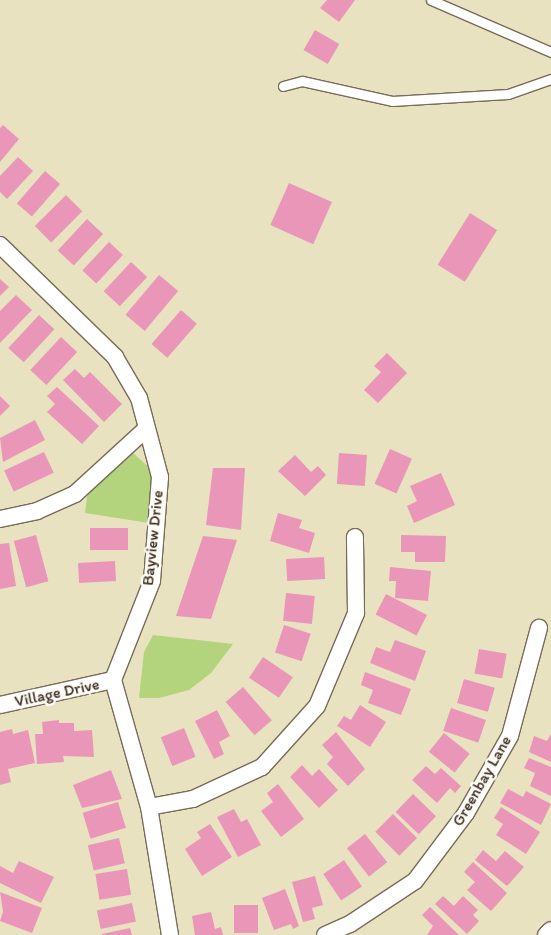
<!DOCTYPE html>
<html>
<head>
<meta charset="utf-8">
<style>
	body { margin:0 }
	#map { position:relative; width:551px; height:935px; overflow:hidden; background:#e8e2c0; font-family:Itim,sans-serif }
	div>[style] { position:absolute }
	.green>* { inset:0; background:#b3d47c }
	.building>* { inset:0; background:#e996b9; transform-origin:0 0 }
	.roads { filter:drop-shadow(1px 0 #786a57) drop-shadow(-1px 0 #786a57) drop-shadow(0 1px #786a57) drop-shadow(0 -1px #786a57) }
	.service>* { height:9px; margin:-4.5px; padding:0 4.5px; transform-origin:4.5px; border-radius:4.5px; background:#fff }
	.minor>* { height:16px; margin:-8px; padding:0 8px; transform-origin:8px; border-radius:8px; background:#fff }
	.tertiary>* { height:21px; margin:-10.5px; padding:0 10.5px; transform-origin:10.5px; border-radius:10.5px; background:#fff }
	span { translate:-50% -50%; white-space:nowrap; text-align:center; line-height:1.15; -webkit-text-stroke:5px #fdfcf7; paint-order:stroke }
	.street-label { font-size:16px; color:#3b2a1e }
</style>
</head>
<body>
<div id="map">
	<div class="green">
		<i style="clip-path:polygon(133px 453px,160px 477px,156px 524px,85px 513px,87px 496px,98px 474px,113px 460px)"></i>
		<i style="clip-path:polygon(153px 635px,233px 644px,211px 673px,189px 690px,159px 698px,139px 698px,144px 652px)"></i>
	</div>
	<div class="building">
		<i style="clip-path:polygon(327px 0,355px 0,339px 22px,320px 8px)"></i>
		<i style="left:315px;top:30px;width:28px;height:23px;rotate:30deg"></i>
		<i style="clip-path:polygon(3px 125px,19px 139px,0 162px,0 128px)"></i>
		<i style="clip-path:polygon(18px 157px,33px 171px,7px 199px,0 192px,0 176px)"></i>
		<i style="left:45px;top:171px;width:20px;height:43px;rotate:41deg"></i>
		<i style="left:289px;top:183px;width:47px;height:46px;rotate:24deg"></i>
		<i style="left:66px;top:195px;width:23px;height:44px;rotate:45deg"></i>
		<i style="left:470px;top:213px;width:32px;height:61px;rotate:32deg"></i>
		<i style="left:87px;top:219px;width:22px;height:43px;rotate:43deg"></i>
		<i style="left:109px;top:242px;width:19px;height:39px;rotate:43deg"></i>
		<i style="left:131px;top:262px;width:22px;height:40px;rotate:43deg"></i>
		<i style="left:159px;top:275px;width:25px;height:52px;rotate:40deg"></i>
		<i style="clip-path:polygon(0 279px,9px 287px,0 296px)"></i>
		<i style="clip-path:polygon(16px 295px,32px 310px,0 343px,0 311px)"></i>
		<i style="left:181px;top:310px;width:21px;height:45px;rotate:41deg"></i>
		<i style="left:39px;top:315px;width:21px;height:45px;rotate:43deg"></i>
		<i style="left:61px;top:337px;width:22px;height:45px;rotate:43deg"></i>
		<i style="clip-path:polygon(387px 353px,407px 373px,378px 403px,364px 390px,381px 372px,374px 366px)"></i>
		<i style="clip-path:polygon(75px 369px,84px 378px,90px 372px,122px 404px,104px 422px,63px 380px)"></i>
		<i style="clip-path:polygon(57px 387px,99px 426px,82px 444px,47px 412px,55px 404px,47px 396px)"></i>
		<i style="clip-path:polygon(0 396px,10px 406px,0 416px)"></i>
		<i style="clip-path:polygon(35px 420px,45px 440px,3px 462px,0 438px)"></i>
		<i style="left:390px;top:449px;width:24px;height:38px;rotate:24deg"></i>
		<i style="left:44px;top:452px;width:23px;height:44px;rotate:65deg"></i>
		<i style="left:339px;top:453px;width:28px;height:31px;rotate:4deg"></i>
		<i style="clip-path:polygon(295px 455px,311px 472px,318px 466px,326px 475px,305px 496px,278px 471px)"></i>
		<i style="clip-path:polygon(213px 468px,245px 468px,241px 530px,206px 525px)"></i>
		<i style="clip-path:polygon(441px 473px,455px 505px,414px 523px,407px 506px,417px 501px,410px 486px)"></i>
		<i style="clip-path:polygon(278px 513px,302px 520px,299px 528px,315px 533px,309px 553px,270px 541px)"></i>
		<i style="left:90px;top:528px;width:38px;height:22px"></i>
		<i style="left:36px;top:535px;width:48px;height:23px;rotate:75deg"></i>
		<i style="clip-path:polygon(401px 535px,446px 536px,445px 562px,415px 562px,415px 552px,401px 552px)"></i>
		<i style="clip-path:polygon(203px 536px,237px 540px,211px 619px,176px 616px)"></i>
		<i style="clip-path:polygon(9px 543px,16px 586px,0 589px,0 544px)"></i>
		<i style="left:324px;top:557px;width:22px;height:38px;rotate:87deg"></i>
		<i style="left:115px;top:561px;width:20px;height:37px;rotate:87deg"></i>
		<i style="clip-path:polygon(390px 567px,431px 571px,428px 601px,395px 598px,396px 581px,389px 581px)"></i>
		<i style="left:286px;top:593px;width:29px;height:28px;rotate:6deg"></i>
		<i style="left:386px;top:594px;width:46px;height:23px;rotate:27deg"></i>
		<i style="left:284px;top:625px;width:28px;height:29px;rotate:18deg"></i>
		<i style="clip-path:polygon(395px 640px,426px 651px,415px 681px,370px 663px,376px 647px,390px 652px)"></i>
		<i style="left:479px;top:649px;width:28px;height:25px;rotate:10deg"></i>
		<i style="left:263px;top:657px;width:36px;height:25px;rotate:34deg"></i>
		<i style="clip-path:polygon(365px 672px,411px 689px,401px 715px,368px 703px,373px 690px,361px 685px)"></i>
		<i style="left:464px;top:679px;width:32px;height:25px;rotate:16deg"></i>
		<i style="left:243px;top:687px;width:44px;height:23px;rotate:49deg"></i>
		<i style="clip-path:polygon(360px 705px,386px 722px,370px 747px,337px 726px,344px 716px,351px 720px)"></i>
		<i style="left:451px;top:708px;width:37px;height:24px;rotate:19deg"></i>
		<i style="clip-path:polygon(217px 710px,230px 736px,219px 742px,224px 754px,214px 759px,195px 721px)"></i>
		<i style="clip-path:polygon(59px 720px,59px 723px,74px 723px,74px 731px,92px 730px,94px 757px,63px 756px,64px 762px,37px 764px,35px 734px,43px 734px,42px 722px)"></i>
		<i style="left:184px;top:728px;width:31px;height:25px;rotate:68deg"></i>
		<i style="clip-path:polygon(12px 729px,13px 734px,28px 730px,35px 763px,8px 769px,11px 782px,0 785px,0 732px)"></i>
		<i style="clip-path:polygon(336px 732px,365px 769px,348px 786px,327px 764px,333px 757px,322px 745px)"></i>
		<i style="left:444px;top:733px;width:33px;height:24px;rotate:39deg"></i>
		<i style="clip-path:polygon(551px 734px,551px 762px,529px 752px,534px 736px,547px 741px)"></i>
		<i style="clip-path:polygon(529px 758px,551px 767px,551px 796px,530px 786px,535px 773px,524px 768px)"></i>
		<i style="clip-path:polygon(302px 765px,312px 776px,319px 769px,338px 790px,319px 808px,290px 777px)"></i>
		<i style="clip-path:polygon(426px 766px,435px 774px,441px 768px,461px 786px,455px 793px,450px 788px,437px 803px,412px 780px)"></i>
		<i style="clip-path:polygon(111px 770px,122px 799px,82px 808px,73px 785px)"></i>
		<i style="clip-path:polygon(278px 784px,304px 819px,281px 837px,261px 811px,273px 802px,267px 793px)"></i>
		<i style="clip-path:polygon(508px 789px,523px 797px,526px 791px,551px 804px,541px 825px,500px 803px)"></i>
		<i style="left:413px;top:794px;width:32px;height:25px;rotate:44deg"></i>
		<i style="left:118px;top:802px;width:27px;height:37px;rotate:73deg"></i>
		<i style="clip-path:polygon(501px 807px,540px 832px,526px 854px,496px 835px,503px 824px,494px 818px)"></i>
		<i style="clip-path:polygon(234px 809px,241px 822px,247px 819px,261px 845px,238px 857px,217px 817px)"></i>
		<i style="left:393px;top:814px;width:34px;height:25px;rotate:45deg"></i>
		<i style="clip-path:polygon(210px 824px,232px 857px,202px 876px,185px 849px,201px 838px,197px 832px)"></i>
		<i style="left:365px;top:834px;width:36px;height:23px;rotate:52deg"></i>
		<i style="left:119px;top:838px;width:26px;height:32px;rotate:77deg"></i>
		<i style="clip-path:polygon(483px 850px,496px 861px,505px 851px,524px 867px,507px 886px,475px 860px)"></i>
		<i style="left:344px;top:860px;width:32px;height:25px;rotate:56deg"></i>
		<i style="clip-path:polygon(19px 861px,54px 877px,41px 903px,0 883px,0 866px,13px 873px)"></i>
		<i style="clip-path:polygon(473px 862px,507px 893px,491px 911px,467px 890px,475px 882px,464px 872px)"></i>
		<i style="left:127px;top:869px;width:26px;height:32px;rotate:81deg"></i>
		<i style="clip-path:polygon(315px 876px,323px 905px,312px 908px,315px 919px,303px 922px,292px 882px)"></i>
		<i style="clip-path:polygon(285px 889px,299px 926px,293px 929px,291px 924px,274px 930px,262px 898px)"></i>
		<i style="clip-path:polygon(0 892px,42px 908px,32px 933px,0 921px,3px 912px)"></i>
		<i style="clip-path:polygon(443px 896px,454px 906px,463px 896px,478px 910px,473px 915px,479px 921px,467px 934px,435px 904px)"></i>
		<i style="left:132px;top:903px;width:19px;height:36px;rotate:78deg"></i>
		<i style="left:234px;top:905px;width:24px;height:28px"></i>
		<i style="clip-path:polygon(430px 907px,459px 935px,427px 935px,433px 926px,422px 915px)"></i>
		<i style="clip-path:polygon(211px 912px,215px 929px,221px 927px,223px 935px,195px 935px,192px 916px)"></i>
		<i style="clip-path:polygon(130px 928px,132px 935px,102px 935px,102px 934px)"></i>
	</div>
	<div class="roads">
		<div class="service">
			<i style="left:431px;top:0;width:131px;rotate:23.4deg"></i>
			<i style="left:283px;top:86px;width:20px;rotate:-15deg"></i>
			<i style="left:302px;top:81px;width:92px;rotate:12.5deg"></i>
			<i style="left:392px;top:101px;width:116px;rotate:-3.5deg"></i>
			<i style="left:508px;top:94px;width:46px;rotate:-19.2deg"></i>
		</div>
		<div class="minor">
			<i style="left:0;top:245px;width:161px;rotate:44.2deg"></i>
			<i style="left:115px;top:357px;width:48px;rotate:59.7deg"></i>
			<i style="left:139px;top:398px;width:82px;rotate:75.1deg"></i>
			<i style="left:160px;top:477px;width:104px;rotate:94.4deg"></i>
			<i style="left:152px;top:581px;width:106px;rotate:111.5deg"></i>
			<i style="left:113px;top:680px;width:132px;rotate:74.2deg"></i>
			<i style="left:149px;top:807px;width:130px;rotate:80.7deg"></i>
			<i style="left:0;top:519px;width:38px;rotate:-12deg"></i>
			<i style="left:37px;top:511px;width:42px;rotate:-24.1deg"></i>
			<i style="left:75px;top:494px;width:96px;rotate:-42.5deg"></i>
			<i style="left:0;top:705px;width:116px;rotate:-12.5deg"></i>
			<i style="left:149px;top:807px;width:45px;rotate:-10.3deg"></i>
			<i style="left:193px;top:799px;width:76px;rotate:-24.9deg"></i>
			<i style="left:262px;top:767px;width:82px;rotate:-48deg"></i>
			<i style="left:317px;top:706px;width:101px;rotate:-67.2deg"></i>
			<i style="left:356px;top:613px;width:76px;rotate:-90.8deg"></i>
			<i style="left:325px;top:935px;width:27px;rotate:-24deg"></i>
			<i style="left:350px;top:924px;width:78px;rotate:-33.5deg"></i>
			<i style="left:415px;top:881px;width:85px;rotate:-53.1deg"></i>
			<i style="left:466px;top:813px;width:89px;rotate:-60.3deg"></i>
			<i style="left:510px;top:736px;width:112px;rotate:-75deg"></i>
		</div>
		<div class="tertiary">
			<i style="left:548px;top:935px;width:4px;rotate:-45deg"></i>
		</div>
	</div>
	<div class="street-label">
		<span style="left:153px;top:538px;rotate:-84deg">Bayview Drive</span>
		<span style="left:57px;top:693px;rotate:-12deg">Village Drive</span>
		<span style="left:482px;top:781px;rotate:-60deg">Greenbay Lane</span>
	</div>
</div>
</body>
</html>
